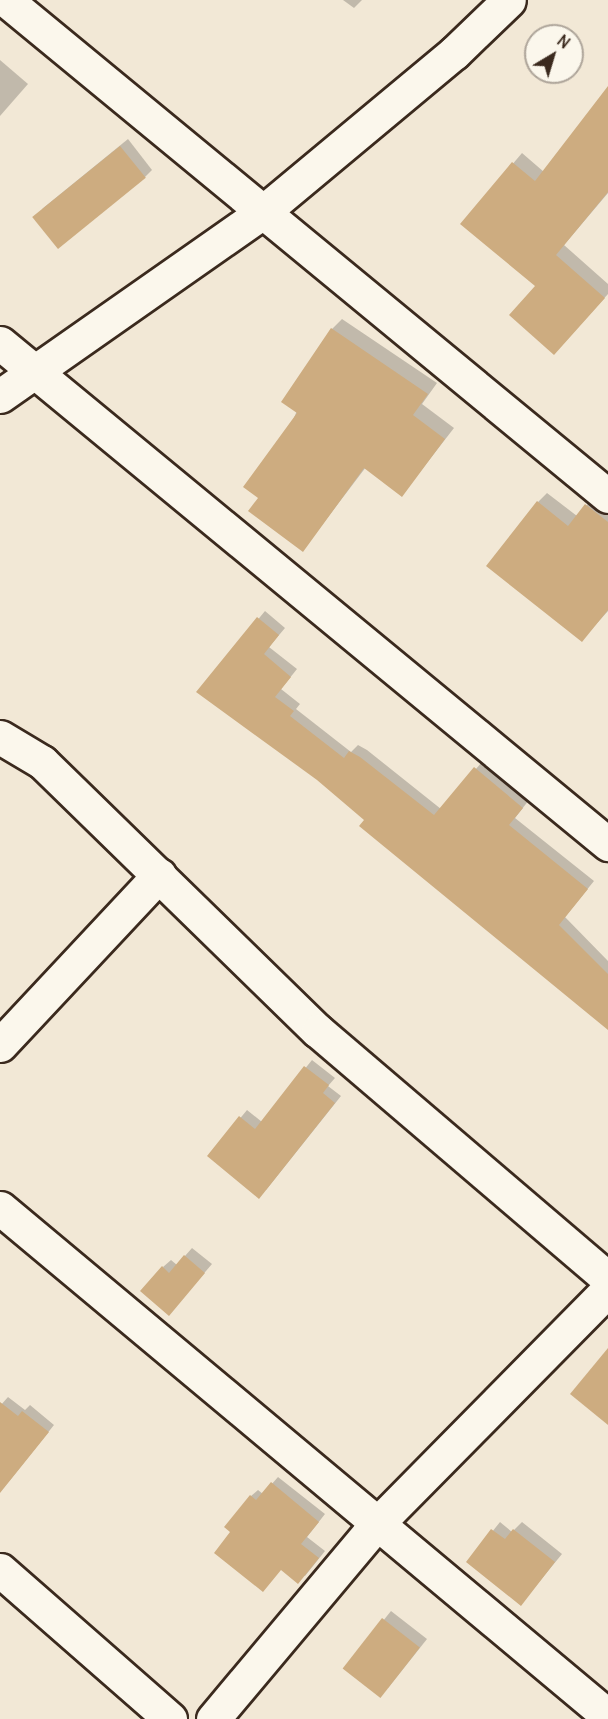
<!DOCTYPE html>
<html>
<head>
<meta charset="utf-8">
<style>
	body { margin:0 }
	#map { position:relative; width:608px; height:1719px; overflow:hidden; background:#f2e8d6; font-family:Delius,sans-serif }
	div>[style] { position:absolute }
	.shadow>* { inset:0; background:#0003 }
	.building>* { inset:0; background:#cdac80; transform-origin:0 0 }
	.roads { filter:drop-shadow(2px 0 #3b2a1e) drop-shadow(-2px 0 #3b2a1e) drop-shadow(0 2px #3b2a1e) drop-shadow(0 -2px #3b2a1e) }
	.minor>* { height:33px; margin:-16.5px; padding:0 16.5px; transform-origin:16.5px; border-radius:16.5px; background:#fbf7ec }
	span { translate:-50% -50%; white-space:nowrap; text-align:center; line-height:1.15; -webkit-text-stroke:5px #fbf7ec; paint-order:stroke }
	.north { position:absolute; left:524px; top:24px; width:60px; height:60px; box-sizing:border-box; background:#fbf7ec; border:2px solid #aea59a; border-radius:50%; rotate:38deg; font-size:16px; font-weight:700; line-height:24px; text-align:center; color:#3b2a1e }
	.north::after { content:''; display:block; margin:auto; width:21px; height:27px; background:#3b2a1e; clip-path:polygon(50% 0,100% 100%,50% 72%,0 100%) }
</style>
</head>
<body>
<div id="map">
	<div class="shadow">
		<i style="clip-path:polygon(343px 0,362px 0,354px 8px)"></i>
		<i style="clip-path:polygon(0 60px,28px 84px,0 116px)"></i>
		<i style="clip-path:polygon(608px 89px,608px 193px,564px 245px,608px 284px,608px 294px,563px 344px,538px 285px,462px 224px,522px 153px,544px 172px)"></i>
		<i style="clip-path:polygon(128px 139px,152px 170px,145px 177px,42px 209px)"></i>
		<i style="clip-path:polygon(342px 319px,437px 383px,422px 404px,454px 428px,402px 495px,366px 467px,303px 550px,260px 497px,332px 329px)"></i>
		<i style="clip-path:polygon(547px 493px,577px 516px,596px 495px,608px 505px,608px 611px,582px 640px,538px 502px)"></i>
		<i style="clip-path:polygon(265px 611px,285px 628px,269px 647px,297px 669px,281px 689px,300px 704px,296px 709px,351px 752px,358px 745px,367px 750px,441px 809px,482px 762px,529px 800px,515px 818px,594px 881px,565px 917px,608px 961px,608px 1028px,318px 778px,199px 691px)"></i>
		<i style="clip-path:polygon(312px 1060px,335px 1078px,328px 1086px,341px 1096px,266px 1190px,209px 1156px,247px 1110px,262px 1122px)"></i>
		<i style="clip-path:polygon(192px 1248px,212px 1264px,176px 1306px,163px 1267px,171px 1260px,177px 1265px)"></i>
		<i style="clip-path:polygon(8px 1397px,25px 1410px,30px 1405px,54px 1425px,10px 1480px,0 1485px,0 1406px)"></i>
		<i style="clip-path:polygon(278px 1477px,325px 1514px,307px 1537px,325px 1551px,305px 1576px,232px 1532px,251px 1496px,258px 1490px,263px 1494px)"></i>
		<i style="clip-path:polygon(500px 1522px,512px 1532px,522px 1522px,562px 1554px,521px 1604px,468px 1562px)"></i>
		<i style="clip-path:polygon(391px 1611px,427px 1639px,388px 1688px,345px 1668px)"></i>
	</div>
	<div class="building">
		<i style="clip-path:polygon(608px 86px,608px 192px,556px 255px,605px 298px,554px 355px,509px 315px,535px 286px,460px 224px,512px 162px,535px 181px)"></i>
		<i style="left:120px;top:146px;width:41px;height:113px;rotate:51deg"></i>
		<i style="clip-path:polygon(331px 328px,428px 394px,413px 415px,445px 439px,402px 497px,364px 468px,303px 552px,248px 511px,258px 498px,243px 487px,297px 413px,281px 402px)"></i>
		<i style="clip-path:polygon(537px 501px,568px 526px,585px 504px,608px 522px,608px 610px,582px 642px,486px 566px)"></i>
		<i style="clip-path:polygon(257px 617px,279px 635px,264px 654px,291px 677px,275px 697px,294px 711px,290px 716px,344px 758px,349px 751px,360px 757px,434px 815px,474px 767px,523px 808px,509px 825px,588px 889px,559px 925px,608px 974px,608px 1030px,359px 826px,364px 820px,317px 780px,196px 692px)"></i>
		<i style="clip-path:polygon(304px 1066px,329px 1085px,323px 1093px,335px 1103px,259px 1199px,207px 1156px,239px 1116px,255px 1129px)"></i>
		<i style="clip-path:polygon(184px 1255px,205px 1273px,169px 1316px,140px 1291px,162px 1266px,169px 1273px)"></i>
		<i style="clip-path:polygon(608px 1348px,608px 1425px,570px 1394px)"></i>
		<i style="clip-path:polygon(0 1402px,18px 1416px,22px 1411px,49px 1432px,0 1493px)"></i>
		<i style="clip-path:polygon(271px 1482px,319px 1522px,301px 1544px,319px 1558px,298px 1584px,281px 1570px,263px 1592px,214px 1553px,230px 1532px,224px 1527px,250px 1495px,256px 1500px)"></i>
		<i style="clip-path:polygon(491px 1529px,505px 1539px,513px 1529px,555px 1562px,521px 1606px,466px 1562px)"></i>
		<i style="left:382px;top:1618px;width:48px;height:64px;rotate:38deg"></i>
	</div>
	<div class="roads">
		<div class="minor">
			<i style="left:6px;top:0;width:780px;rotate:39.49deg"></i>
			<i style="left:0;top:343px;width:788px;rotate:39.49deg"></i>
			<i style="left:0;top:396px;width:321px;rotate:-35deg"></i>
			<i style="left:263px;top:212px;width:249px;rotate:-39.8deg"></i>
			<i style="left:454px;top:53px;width:76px;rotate:-43.9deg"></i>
			<i style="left:0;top:737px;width:49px;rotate:30.8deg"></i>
			<i style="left:42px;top:762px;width:385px;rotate:44.3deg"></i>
			<i style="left:318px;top:1031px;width:382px;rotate:40.5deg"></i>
			<i style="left:0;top:1045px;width:233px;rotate:-46.9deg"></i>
			<i style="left:0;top:1208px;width:792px;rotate:39.88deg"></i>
			<i style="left:0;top:1570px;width:226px;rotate:41.2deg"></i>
			<i style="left:213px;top:1719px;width:252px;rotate:-50deg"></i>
			<i style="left:375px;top:1526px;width:332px;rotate:-45.4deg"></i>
		</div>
	</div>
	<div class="north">N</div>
</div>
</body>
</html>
